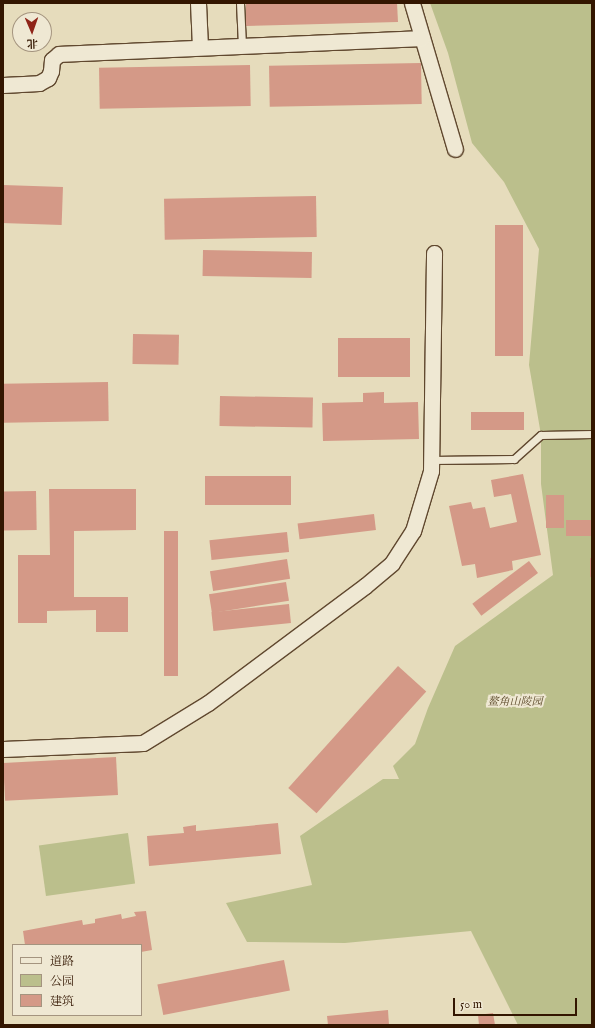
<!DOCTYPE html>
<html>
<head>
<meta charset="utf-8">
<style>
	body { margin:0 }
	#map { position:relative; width:595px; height:1028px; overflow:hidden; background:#e6dcbc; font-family:"IM FELL English","Noto Serif SC",serif }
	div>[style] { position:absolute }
	.green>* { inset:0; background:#bbbf8c; transform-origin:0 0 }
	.building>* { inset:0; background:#d49987; transform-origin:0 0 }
	.roads { filter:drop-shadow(1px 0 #60482f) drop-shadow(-1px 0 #60482f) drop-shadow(0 1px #60482f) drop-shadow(0 -1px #60482f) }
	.service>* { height:7px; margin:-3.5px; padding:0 3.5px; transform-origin:3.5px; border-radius:3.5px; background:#efe8d3 }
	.minor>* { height:15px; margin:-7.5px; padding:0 7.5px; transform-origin:7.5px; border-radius:7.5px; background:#efe8d3 }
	span { translate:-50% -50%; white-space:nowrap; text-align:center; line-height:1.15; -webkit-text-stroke:4px #efe8d3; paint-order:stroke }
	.park-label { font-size:11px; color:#5c492a; font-style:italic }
	.frame { position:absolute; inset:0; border:4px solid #331600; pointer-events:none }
	.legend { position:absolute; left:12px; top:944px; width:130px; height:72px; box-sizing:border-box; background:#efe8d3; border:1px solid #a4947f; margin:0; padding:5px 7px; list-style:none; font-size:12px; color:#331600 }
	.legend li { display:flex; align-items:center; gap:8px; height:20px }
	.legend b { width:20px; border:1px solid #a4947f }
	.north { position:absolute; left:12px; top:12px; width:40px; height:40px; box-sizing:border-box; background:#efe8d3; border:1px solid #a4947f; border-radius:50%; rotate:178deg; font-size:11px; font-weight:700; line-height:16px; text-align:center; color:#331600 }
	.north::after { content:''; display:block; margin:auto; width:14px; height:18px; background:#8f2418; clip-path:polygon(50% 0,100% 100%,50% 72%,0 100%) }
	.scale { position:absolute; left:453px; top:998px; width:124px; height:18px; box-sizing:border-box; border:2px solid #331600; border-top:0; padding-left:5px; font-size:12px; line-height:14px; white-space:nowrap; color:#331600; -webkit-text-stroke:3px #efe8d3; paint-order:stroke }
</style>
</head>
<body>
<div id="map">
	<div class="green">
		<i style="clip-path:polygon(430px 3px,592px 3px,592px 1025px,518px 1025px,471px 931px,345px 943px,247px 942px,226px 903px,312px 885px,300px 836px,383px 779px,399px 779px,393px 766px,415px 744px,428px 708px,455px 646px,553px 575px,541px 484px,541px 435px,529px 365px,539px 249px,504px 182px,472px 143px,448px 53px)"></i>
		<i style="left:128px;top:833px;width:51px;height:90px;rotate:82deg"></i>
	</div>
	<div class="building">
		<i style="clip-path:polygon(246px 3px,397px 3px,398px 22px,246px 26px)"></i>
		<i style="left:421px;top:63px;width:41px;height:152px;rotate:89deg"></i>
		<i style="left:250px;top:65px;width:41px;height:151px;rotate:89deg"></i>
		<i style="left:3px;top:185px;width:60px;height:38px;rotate:2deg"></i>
		<i style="left:316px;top:196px;width:41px;height:152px;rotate:89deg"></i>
		<i style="left:495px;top:225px;width:28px;height:131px"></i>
		<i style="left:203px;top:250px;width:109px;height:26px;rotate:1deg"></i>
		<i style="left:133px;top:334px;width:46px;height:30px;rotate:1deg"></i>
		<i style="left:410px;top:338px;width:39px;height:72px;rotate:90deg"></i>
		<i style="left:108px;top:382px;width:39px;height:105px;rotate:89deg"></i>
		<i style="clip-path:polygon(384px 392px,384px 403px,418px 402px,419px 439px,323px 441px,322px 403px,363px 402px,363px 393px)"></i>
		<i style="left:220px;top:396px;width:93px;height:30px;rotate:1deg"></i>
		<i style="left:471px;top:412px;width:53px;height:18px"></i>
		<i style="clip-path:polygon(523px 474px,541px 555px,512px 561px,513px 570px,477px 578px,475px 564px,462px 566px,449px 506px,471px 502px,473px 509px,485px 507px,490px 528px,517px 522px,511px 494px,494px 497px,491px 480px)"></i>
		<i style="left:291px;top:476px;width:29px;height:86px;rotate:90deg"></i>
		<i style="clip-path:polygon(49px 489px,136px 489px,136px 530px,74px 531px,74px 597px,128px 597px,128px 632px,96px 632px,96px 610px,47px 611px,47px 623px,18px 623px,18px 555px,50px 555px)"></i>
		<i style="left:36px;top:491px;width:39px;height:33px;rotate:89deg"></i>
		<i style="left:546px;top:495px;width:18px;height:33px"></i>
		<i style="left:374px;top:514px;width:16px;height:77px;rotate:83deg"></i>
		<i style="left:566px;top:520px;width:25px;height:16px"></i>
		<i style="left:164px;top:531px;width:14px;height:145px"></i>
		<i style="left:287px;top:532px;width:20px;height:78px;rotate:84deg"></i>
		<i style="left:590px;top:558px;width:2px;height:19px"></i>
		<i style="left:287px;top:559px;width:20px;height:78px;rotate:81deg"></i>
		<i style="left:529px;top:561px;width:15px;height:71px;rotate:53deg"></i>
		<i style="left:286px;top:582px;width:19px;height:78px;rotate:81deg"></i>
		<i style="left:289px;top:604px;width:19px;height:78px;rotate:84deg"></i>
		<i style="left:398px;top:666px;width:38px;height:164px;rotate:42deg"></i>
		<i style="left:116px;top:757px;width:38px;height:113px;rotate:87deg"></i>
		<i style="clip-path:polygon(278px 823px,281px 854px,149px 866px,147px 836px,184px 833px,183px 827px,196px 825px,196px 831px)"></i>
		<i style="clip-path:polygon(146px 911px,152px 950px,141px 952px,141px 945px,25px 945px,23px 931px,82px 920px,83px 925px,95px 923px,95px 919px,121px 914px,122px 919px,136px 916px,134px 912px)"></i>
		<i style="left:284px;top:960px;width:31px;height:129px;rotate:79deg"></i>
		<i style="clip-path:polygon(388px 1010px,389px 1025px,328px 1025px,327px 1016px)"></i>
		<i style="clip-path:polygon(493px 1013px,495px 1025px,479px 1025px,478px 1015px)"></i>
	</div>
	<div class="roads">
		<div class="service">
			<i style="left:240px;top:3px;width:43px;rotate:87.3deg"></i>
			<i style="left:431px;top:460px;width:83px;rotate:-0.7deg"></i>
			<i style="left:514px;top:459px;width:36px;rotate:-42deg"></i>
			<i style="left:541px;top:435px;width:51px;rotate:-1.1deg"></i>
		</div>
		<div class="minor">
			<i style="left:198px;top:3px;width:44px;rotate:87.4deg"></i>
			<i style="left:412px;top:3px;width:152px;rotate:73.6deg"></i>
			<i style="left:3px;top:85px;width:36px;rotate:-3deg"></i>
			<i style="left:39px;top:83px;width:10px;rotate:-29deg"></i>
			<i style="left:48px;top:78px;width:8px;rotate:-67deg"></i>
			<i style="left:51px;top:71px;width:11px;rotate:-85deg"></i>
			<i style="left:52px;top:60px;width:9px;rotate:-41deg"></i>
			<i style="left:59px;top:54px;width:363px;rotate:-2.5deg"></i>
			<i style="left:3px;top:749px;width:140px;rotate:-2.5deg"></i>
			<i style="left:143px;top:743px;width:76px;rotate:-31.6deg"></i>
			<i style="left:208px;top:703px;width:196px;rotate:-36.7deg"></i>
			<i style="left:365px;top:586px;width:35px;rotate:-40deg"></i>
			<i style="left:392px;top:563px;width:38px;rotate:-57deg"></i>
			<i style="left:413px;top:531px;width:63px;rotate:-73.3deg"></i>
			<i style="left:431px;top:471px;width:218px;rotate:-89.2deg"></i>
		</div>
	</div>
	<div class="park-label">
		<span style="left:515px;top:702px">鳌角山陵园</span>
	</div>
	<div class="frame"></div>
	<ul class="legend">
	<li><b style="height:5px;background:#efe8d3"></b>道路</li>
	<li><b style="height:11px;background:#bbbf8c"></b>公园</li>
	<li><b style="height:11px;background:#d49987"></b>建筑</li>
	</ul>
	<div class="north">北</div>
	<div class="scale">50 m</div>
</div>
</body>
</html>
